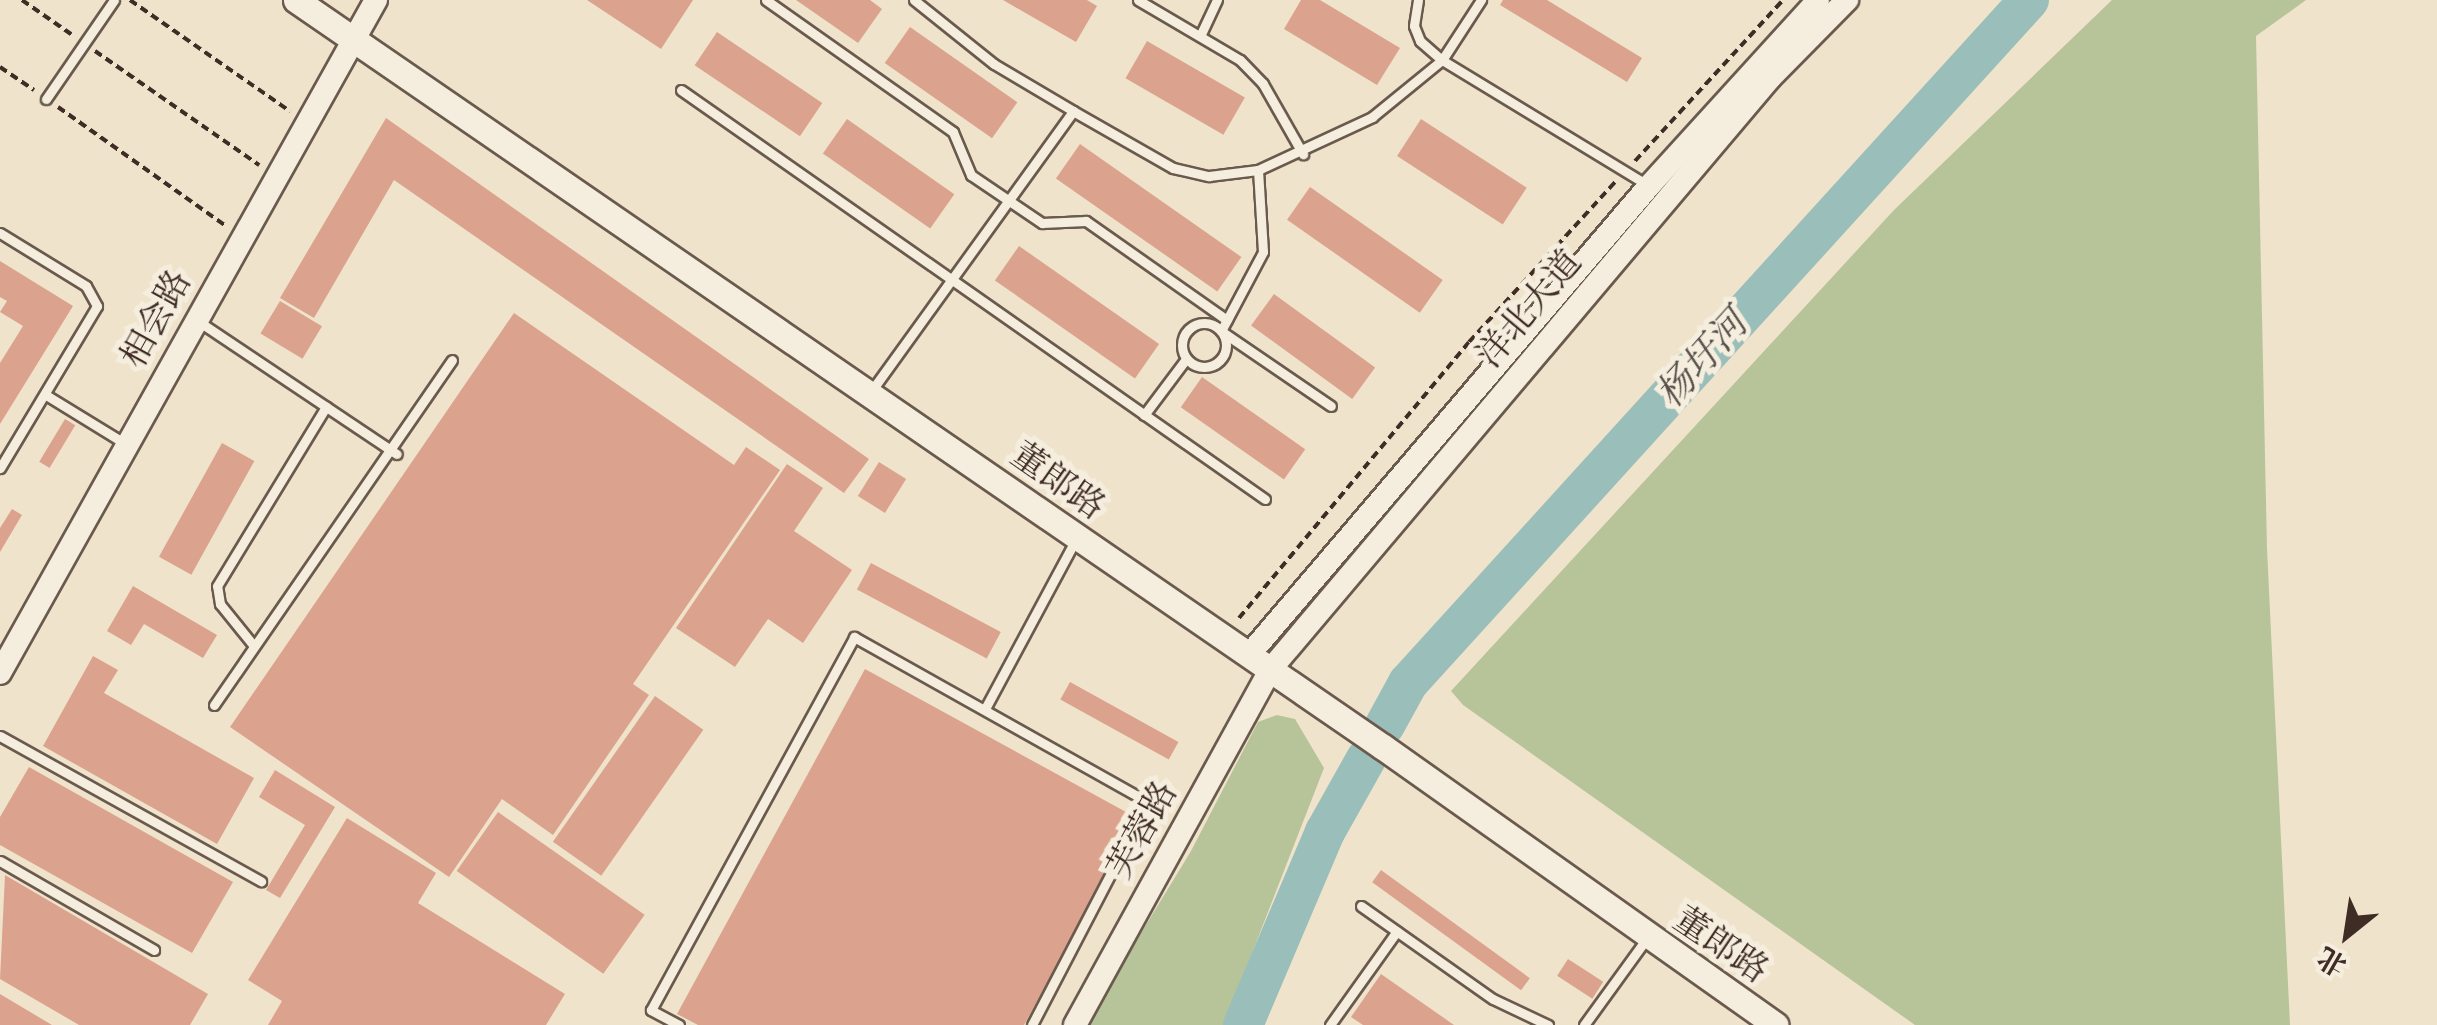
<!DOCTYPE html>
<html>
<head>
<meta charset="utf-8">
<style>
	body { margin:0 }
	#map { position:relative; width:2437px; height:1025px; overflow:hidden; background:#f0e3cb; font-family:"IM FELL Great Primer","Noto Serif SC",serif }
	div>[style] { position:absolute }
	.green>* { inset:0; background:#b7c499 }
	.river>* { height:40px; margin:-20px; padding:0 20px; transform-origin:20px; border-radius:20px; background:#9abeb9 }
	.building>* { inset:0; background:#dba38d; transform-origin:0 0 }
	.path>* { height:4px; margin-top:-2px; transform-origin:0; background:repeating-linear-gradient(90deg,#3e2c25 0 8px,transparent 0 13px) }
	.roads { filter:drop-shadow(2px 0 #6a5a4e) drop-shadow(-2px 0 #6a5a4e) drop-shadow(0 2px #6a5a4e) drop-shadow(0 -2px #6a5a4e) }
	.service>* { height:9px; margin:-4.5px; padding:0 4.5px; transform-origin:4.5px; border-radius:4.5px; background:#f5eddd }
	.service>.ring { margin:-4.5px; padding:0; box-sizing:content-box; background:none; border:9px solid #f5eddd; border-radius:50% }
	.tertiary>* { height:22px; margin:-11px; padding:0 11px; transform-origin:11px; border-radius:11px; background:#f5eddd }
	.secondary>* { height:25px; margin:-12.5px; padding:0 12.5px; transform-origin:12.5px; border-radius:12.5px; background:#f5eddd }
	span { translate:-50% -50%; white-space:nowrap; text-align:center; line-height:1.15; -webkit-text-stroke:10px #f5eddd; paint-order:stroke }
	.street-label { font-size:35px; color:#3e2c25 }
	.water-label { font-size:38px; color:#55504a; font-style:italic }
	.north { position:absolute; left:2297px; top:885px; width:100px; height:100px; -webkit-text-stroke:8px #f5eddd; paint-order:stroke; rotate:210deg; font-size:28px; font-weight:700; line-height:40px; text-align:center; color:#3e2c25 }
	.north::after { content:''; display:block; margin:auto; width:35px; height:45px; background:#3e2c25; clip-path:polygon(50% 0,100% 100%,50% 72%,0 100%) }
</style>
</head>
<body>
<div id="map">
	<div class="green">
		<i style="clip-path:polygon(2112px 0,2306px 0,2256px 36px,2267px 549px,2290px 1025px,1915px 1025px,1463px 705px,1451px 691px,1894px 210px)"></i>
		<i style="clip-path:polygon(1277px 715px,1295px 719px,1324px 768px,1224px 1025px,1085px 1025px,1191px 851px,1258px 722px)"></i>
	</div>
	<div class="river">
		<i style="left:1385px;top:725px;width:48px;rotate:-61.3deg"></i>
		<i style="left:1408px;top:683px;width:923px;rotate:-47.72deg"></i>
		<i style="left:1243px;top:1025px;width:210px;rotate:-67deg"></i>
		<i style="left:1325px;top:832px;width:84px;rotate:-60.7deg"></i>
	</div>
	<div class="building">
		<i style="clip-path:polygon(587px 0,693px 0,661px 49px)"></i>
		<i style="clip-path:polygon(796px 0,870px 0,882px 9px,858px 43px)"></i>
		<i style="clip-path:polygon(1003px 0,1087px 0,1097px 6px,1076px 42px)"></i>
		<i style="clip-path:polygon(1301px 0,1320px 0,1400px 48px,1377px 85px,1284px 29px)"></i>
		<i style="clip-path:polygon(1503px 0,1547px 0,1642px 58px,1627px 82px,1500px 5px)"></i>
		<i style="left:910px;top:27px;width:131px;height:44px;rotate:35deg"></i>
		<i style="left:717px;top:32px;width:127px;height:40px;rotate:34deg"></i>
		<i style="left:1147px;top:41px;width:113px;height:43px;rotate:30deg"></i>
		<i style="clip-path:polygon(386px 118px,869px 459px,844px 493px,394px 180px,314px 318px,280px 298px)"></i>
		<i style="left:847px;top:119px;width:131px;height:42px;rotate:35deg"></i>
		<i style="left:1421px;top:119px;width:126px;height:44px;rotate:33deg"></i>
		<i style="left:1080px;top:144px;width:197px;height:42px;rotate:35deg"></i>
		<i style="left:1310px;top:187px;width:162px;height:40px;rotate:35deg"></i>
		<i style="left:1019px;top:246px;width:171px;height:42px;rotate:35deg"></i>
		<i style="clip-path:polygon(0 261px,73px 306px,0 424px,0 363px,23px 326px,0 312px,7px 301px,0 297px)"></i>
		<i style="left:1274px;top:294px;width:125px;height:39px;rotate:36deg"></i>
		<i style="left:280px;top:301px;width:49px;height:38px;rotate:31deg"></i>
		<i style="clip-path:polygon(514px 313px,734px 465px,746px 447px,780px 470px,633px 684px,649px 695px,553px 835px,502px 799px,449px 877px,230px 727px)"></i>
		<i style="left:1202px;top:377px;width:126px;height:37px;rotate:35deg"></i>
		<i style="left:65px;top:419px;width:12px;height:50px;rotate:31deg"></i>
		<i style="left:222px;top:443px;width:37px;height:130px;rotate:29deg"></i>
		<i style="left:879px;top:462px;width:32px;height:40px;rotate:32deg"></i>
		<i style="clip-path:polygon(787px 464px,823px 488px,794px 531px,852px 570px,803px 643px,768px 619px,735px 667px,676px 628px)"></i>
		<i style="clip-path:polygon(12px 509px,22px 515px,0 552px,0 528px)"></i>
		<i style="left:871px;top:563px;width:147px;height:30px;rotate:28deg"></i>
		<i style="clip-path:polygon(133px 586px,217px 635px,203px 658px,144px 624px,131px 645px,107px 631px)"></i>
		<i style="clip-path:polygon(93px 656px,118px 670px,104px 693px,254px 778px,217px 844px,43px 746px)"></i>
		<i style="clip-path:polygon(865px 669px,1137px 818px,1024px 1025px,698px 1025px,677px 1014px)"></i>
		<i style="left:1070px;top:682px;width:124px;height:20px;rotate:29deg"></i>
		<i style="left:655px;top:696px;width:59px;height:178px;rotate:35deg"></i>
		<i style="clip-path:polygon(29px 767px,233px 882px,192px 953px,0 845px,0 817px)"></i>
		<i style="clip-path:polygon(275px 770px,335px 807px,280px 898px,266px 890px,305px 825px,259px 797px)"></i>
		<i style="left:498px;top:812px;width:179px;height:72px;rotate:35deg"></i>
		<i style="clip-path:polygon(347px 818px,436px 873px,418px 903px,565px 994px,546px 1025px,268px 1025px,282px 1001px,248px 980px)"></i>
		<i style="left:1381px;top:870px;width:184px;height:15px;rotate:36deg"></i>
		<i style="clip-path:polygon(5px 875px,208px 994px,190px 1025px,79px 1025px,0 979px)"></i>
		<i style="left:1568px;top:959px;width:42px;height:20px;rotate:33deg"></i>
		<i style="clip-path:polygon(1381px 974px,1454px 1025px,1363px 1025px,1351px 1017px)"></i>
		<i style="clip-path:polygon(0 994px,52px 1025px,0 1025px)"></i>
	</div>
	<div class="path">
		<i style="left:22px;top:0;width:60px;rotate:34.8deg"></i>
		<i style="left:130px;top:0;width:195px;rotate:34.8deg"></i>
		<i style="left:95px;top:51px;width:200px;rotate:34.8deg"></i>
		<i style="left:0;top:67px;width:41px;rotate:34.1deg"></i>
		<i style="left:58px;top:107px;width:206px;rotate:35.3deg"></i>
		<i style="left:1635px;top:161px;width:219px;rotate:-47.4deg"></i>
		<i style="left:1239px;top:618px;width:359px;rotate:-50.2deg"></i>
		<i style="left:1469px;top:342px;width:217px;rotate:-47.6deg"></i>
	</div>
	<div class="roads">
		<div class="service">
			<i style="left:766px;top:0;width:229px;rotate:35.2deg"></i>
			<i style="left:953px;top:132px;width:47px;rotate:67.3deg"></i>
			<i style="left:971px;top:175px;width:86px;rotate:34.1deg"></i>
			<i style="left:1042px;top:223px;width:44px;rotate:-2.6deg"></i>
			<i style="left:1086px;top:221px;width:172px;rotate:35.1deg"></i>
			<i style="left:914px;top:0;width:102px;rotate:38.7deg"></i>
			<i style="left:994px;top:64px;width:92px;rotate:30.7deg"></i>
			<i style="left:1138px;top:0;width:118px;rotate:30.5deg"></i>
			<i style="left:1240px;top:60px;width:33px;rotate:46deg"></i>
			<i style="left:1263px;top:84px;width:81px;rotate:60.3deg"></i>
			<i style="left:1418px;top:0;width:26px;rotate:99deg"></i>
			<i style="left:1414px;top:26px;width:16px;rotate:68deg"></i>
			<i style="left:1420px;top:41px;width:29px;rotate:41deg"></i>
			<i style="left:1442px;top:60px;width:72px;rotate:-57deg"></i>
			<i style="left:1201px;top:34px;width:38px;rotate:-65deg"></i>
			<i style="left:681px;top:90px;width:713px;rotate:35.01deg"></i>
			<i style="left:46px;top:99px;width:120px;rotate:-55.5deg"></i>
			<i style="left:1258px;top:170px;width:82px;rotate:86.5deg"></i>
			<i style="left:1263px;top:252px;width:89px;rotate:118deg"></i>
			<i style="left:1221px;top:331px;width:133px;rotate:34.3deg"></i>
			<i style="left:0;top:233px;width:101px;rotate:31.6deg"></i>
			<i style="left:86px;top:286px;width:23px;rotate:61deg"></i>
			<i style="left:97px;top:306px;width:189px;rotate:120.9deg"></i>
			<i style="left:198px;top:321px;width:239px;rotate:33.8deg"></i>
			<i class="ring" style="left:1182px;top:323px;width:35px;height:35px"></i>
			<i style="left:872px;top:390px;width:344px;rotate:-54.2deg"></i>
			<i style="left:1073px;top:111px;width:115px;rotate:29.7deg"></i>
			<i style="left:1173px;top:168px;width:37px;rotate:13deg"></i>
			<i style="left:1209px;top:176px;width:49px;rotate:-7deg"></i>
			<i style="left:1258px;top:170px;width:126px;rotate:-24.9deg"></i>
			<i style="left:1372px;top:117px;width:90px;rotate:-39.2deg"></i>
			<i style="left:1442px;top:60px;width:242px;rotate:31.3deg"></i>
			<i style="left:46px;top:395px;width:92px;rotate:31.6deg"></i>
			<i style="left:1144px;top:415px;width:70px;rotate:-53.1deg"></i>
			<i style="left:254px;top:646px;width:54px;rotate:-129deg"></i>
			<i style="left:220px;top:604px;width:18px;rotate:-99deg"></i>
			<i style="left:217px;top:586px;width:210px;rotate:-58.7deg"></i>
			<i style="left:214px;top:705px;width:419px;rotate:-55.4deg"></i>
			<i style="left:986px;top:707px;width:191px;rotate:-61.8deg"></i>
			<i style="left:0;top:736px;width:299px;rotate:29.1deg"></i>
			<i style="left:0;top:861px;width:178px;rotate:30deg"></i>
			<i style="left:1361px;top:906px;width:161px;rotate:35.2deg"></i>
			<i style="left:1493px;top:999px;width:61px;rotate:25.3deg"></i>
			<i style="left:679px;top:1025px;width:32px;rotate:-152deg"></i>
			<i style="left:651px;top:1010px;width:425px;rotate:-61.4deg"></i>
			<i style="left:854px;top:637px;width:337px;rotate:29.3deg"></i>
			<i style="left:1148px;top:802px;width:251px;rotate:117.5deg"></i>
			<i style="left:1330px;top:1025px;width:115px;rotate:-54.5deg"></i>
			<i style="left:1584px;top:1025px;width:107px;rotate:-54.1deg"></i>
		</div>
		<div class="tertiary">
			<i style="left:1249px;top:655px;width:616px;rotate:-49.54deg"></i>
			<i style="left:1649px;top:186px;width:251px;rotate:-47.7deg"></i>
			<i style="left:0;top:673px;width:771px;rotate:-60.81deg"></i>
			<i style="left:1075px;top:1025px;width:405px;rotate:-61.2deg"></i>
			<i style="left:1270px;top:670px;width:775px;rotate:-49.82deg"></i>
			<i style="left:1770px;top:78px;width:110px;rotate:-45.4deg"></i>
		</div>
		<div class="secondary">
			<i style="left:296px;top:0;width:1319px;rotate:34.5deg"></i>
			<i style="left:1383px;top:747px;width:481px;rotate:35.3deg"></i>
		</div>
	</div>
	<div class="street-label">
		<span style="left:1529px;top:309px;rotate:-50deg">洋北大道</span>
		<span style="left:156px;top:319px;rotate:-61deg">相会路</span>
		<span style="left:1058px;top:481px;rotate:35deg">董郎路</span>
		<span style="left:1142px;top:830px;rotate:-61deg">芙蓉路</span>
		<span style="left:1721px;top:945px;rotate:34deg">董郎路</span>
	</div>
	<div class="water-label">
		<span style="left:1702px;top:359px;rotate:-48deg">杨圩河</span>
	</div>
	<div class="north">北</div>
</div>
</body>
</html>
